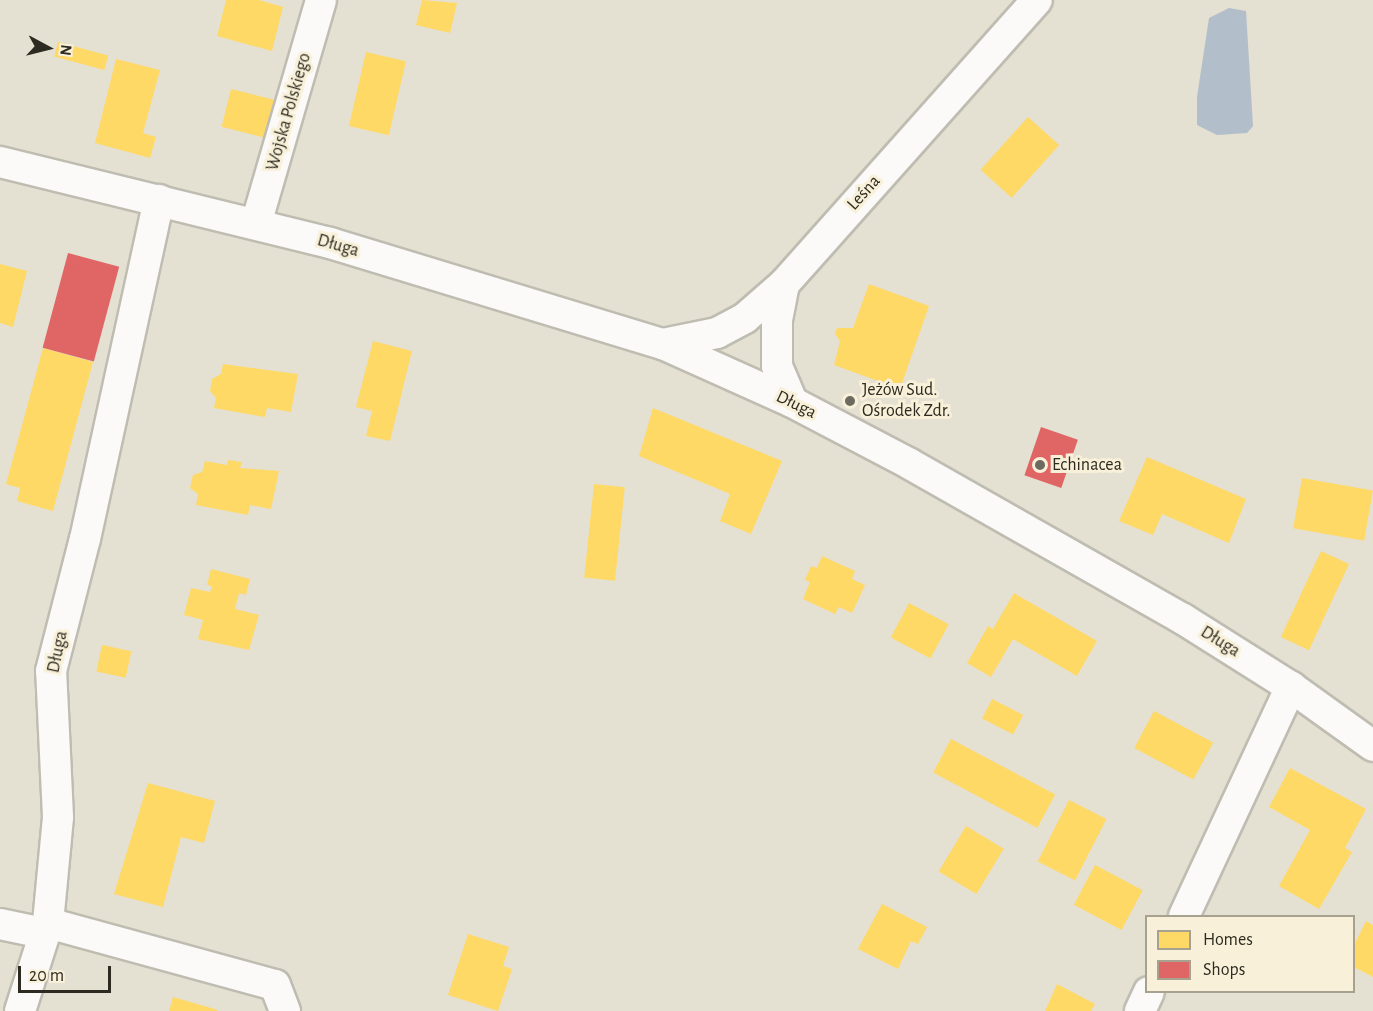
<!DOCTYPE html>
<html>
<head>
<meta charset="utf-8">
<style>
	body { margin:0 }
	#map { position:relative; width:1373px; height:1011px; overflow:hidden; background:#e4e0d2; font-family:"Alegreya Sans",sans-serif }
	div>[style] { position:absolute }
	.water>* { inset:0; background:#b2beca }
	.homes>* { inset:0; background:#ffd966; transform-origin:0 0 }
	.shops>* { inset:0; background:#e06666; transform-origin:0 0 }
	.roads { filter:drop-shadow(2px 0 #bfbcb1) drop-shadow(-2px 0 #bfbcb1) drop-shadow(0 2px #bfbcb1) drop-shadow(0 -2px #bfbcb1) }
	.minor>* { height:30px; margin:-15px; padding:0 15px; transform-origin:15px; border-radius:15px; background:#fbfaf8 }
	.dots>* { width:16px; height:16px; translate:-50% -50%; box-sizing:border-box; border:3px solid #f8f0d8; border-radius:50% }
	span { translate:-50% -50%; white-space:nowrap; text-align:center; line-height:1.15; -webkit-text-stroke:6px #f8f0d8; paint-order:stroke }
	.street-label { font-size:18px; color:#2d2b21 }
	.poi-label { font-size:18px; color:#2d2b21 }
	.left { translate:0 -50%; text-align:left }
	.legend { position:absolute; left:1145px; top:915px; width:210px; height:78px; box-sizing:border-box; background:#f8f0d8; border:2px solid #a7a18f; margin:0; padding:8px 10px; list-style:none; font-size:18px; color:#2d2b21 }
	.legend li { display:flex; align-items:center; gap:12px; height:30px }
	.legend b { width:30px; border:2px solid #a7a18f }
	.north { position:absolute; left:18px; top:18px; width:60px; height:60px; -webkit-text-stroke:4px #f8f0d8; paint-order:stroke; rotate:97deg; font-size:16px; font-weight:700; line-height:24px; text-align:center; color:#2d2b21 }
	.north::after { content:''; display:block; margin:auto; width:21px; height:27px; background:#2d2b21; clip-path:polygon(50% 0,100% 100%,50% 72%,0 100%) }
	.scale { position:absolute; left:18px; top:966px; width:93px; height:27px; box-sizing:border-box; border:3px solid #2d2b21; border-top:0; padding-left:8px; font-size:18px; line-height:21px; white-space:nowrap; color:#2d2b21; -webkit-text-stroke:4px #f8f0d8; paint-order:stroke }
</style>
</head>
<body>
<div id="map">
	<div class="water">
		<i style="clip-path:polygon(1229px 8px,1246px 11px,1253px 126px,1247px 133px,1217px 135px,1197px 125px,1197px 97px,1209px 18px)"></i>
	</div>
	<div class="homes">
		<i style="clip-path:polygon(226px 0,259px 0,283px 7px,272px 51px,217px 36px)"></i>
		<i style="clip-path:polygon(422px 0,457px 3px,450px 33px,416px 25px)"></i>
		<i style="left:58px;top:42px;width:52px;height:15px;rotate:15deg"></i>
		<i style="left:366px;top:52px;width:41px;height:76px;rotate:13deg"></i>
		<i style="clip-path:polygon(116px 59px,160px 70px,143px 133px,156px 137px,150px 158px,95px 143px)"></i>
		<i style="left:231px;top:89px;width:45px;height:39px;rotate:14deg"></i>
		<i style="left:1028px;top:117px;width:42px;height:71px;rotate:42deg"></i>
		<i style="clip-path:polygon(0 264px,27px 271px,13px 327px,0 323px)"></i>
		<i style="clip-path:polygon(869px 284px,929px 306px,900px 389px,834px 365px,840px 341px,835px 334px,837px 328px,853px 328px)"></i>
		<i style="clip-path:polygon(373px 341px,412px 351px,390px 441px,366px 436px,372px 411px,356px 407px)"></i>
		<i style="clip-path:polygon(43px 348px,93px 362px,53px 511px,17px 501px,20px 488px,6px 484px)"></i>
		<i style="clip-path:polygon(223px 364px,298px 374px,291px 412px,267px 408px,265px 417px,214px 408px,216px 398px,210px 391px,212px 379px,221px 374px)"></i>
		<i style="clip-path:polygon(653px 408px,782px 461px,751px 534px,720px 521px,730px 494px,639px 456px)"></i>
		<i style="clip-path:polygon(1147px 457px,1246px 499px,1229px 543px,1162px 514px,1153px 535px,1119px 521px)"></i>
		<i style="clip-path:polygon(228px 460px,242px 462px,240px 468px,279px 471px,271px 509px,250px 505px,248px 515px,196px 505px,198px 494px,190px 488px,193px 475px,202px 472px,205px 461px,227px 465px)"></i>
		<i style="left:1302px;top:478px;width:72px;height:51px;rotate:10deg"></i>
		<i style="left:594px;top:484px;width:31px;height:94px;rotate:6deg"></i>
		<i style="left:1321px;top:551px;width:31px;height:95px;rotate:25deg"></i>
		<i style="clip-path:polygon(822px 556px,855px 571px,852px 579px,865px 585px,852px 613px,839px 607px,835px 614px,803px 599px,810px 582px,805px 580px,811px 566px,817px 568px)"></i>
		<i style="clip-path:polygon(211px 569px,250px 579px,246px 595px,239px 593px,235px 609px,259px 615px,249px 650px,198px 639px,203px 620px,184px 615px,191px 588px,210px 592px,212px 586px,207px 585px)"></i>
		<i style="clip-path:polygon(1014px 593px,1097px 641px,1077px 676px,1013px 639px,991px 677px,967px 663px,988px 626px,993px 629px)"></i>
		<i style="left:909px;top:603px;width:45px;height:39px;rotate:28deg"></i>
		<i style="left:102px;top:645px;width:30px;height:27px;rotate:12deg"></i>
		<i style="left:992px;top:699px;width:35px;height:22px;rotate:27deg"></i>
		<i style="left:1154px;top:711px;width:67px;height:42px;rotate:28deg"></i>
		<i style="left:951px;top:739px;width:118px;height:38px;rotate:28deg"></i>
		<i style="clip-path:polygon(1290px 768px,1366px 809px,1345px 848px,1352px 852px,1319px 909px,1279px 886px,1310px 830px,1269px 807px)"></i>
		<i style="clip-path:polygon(148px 783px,215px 801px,204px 843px,181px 837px,163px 907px,114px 894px)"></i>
		<i style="left:1069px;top:800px;width:42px;height:69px;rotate:27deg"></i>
		<i style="left:966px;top:826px;width:44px;height:53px;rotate:31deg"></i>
		<i style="left:1095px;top:865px;width:54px;height:45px;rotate:28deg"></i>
		<i style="clip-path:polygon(882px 904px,927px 927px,918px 944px,911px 941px,898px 969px,858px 949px)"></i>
		<i style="clip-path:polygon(1366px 921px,1373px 925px,1373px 977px,1354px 967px,1354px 945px)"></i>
		<i style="clip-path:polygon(468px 934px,509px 947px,503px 966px,512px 969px,498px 1011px,448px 995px)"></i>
		<i style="clip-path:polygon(1057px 984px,1095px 1004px,1091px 1011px,1045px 1011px)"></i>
		<i style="clip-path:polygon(173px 997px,218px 1010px,218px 1011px,169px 1011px)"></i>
	</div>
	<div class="shops">
		<i style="left:68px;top:253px;width:53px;height:98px;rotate:15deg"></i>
		<i style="left:1041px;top:427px;width:39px;height:51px;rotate:19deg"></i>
	</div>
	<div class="roads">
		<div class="minor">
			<i style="left:0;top:162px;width:340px;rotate:13.8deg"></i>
			<i style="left:330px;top:243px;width:348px;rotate:16.9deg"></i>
			<i style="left:663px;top:344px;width:141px;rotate:24.2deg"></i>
			<i style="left:792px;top:402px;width:133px;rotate:27.7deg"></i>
			<i style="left:910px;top:464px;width:314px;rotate:29.6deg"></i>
			<i style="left:1183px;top:619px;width:128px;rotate:32.2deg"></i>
			<i style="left:1291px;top:687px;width:101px;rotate:35.7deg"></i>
			<i style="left:256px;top:224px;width:233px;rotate:-73.8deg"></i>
			<i style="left:784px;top:284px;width:38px;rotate:101deg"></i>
			<i style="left:777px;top:321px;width:45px;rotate:90deg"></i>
			<i style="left:777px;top:366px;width:39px;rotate:67deg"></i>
			<i style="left:663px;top:344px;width:55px;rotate:-11.5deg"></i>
			<i style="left:717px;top:333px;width:32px;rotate:-28deg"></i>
			<i style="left:745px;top:318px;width:52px;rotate:-41.1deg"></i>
			<i style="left:784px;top:284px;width:380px;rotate:-48.3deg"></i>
			<i style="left:1184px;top:916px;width:253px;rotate:-65deg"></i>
			<i style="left:48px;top:923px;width:235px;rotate:15.3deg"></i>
			<i style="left:275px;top:985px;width:28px;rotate:69deg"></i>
			<i style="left:0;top:924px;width:44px;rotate:11.8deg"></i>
			<i style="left:20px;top:1011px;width:92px;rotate:-72.3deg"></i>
			<i style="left:48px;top:923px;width:106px;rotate:-84.6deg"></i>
			<i style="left:58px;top:817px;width:146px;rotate:-92.7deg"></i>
			<i style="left:51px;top:671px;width:136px;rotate:-75.6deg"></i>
			<i style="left:85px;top:539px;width:347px;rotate:-77.7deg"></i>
			<i style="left:1140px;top:1011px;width:21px;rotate:-65deg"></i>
		</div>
	</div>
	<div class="dots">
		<i style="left:850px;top:401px;background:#6d6a5f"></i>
		<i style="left:1040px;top:465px;background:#6d6a5f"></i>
	</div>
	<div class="street-label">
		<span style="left:289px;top:112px;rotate:-74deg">Wojska Polskiego</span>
		<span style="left:864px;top:193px;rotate:-48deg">Leśna</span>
		<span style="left:338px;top:246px;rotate:16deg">Długa</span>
		<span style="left:796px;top:405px;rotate:26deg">Długa</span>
		<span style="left:1220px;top:642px;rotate:32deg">Długa</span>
		<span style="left:58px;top:652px;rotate:-78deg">Długa</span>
	</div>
	<div class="poi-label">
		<span class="left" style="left:862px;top:401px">Jeżów Sud.<br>Ośrodek Zdr.</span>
		<span class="left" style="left:1052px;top:465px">Echinacea</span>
	</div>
	<ul class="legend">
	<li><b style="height:16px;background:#ffd966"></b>Homes</li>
	<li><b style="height:16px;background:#e06666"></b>Shops</li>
	</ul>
	<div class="north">N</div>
	<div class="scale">20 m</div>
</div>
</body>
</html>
